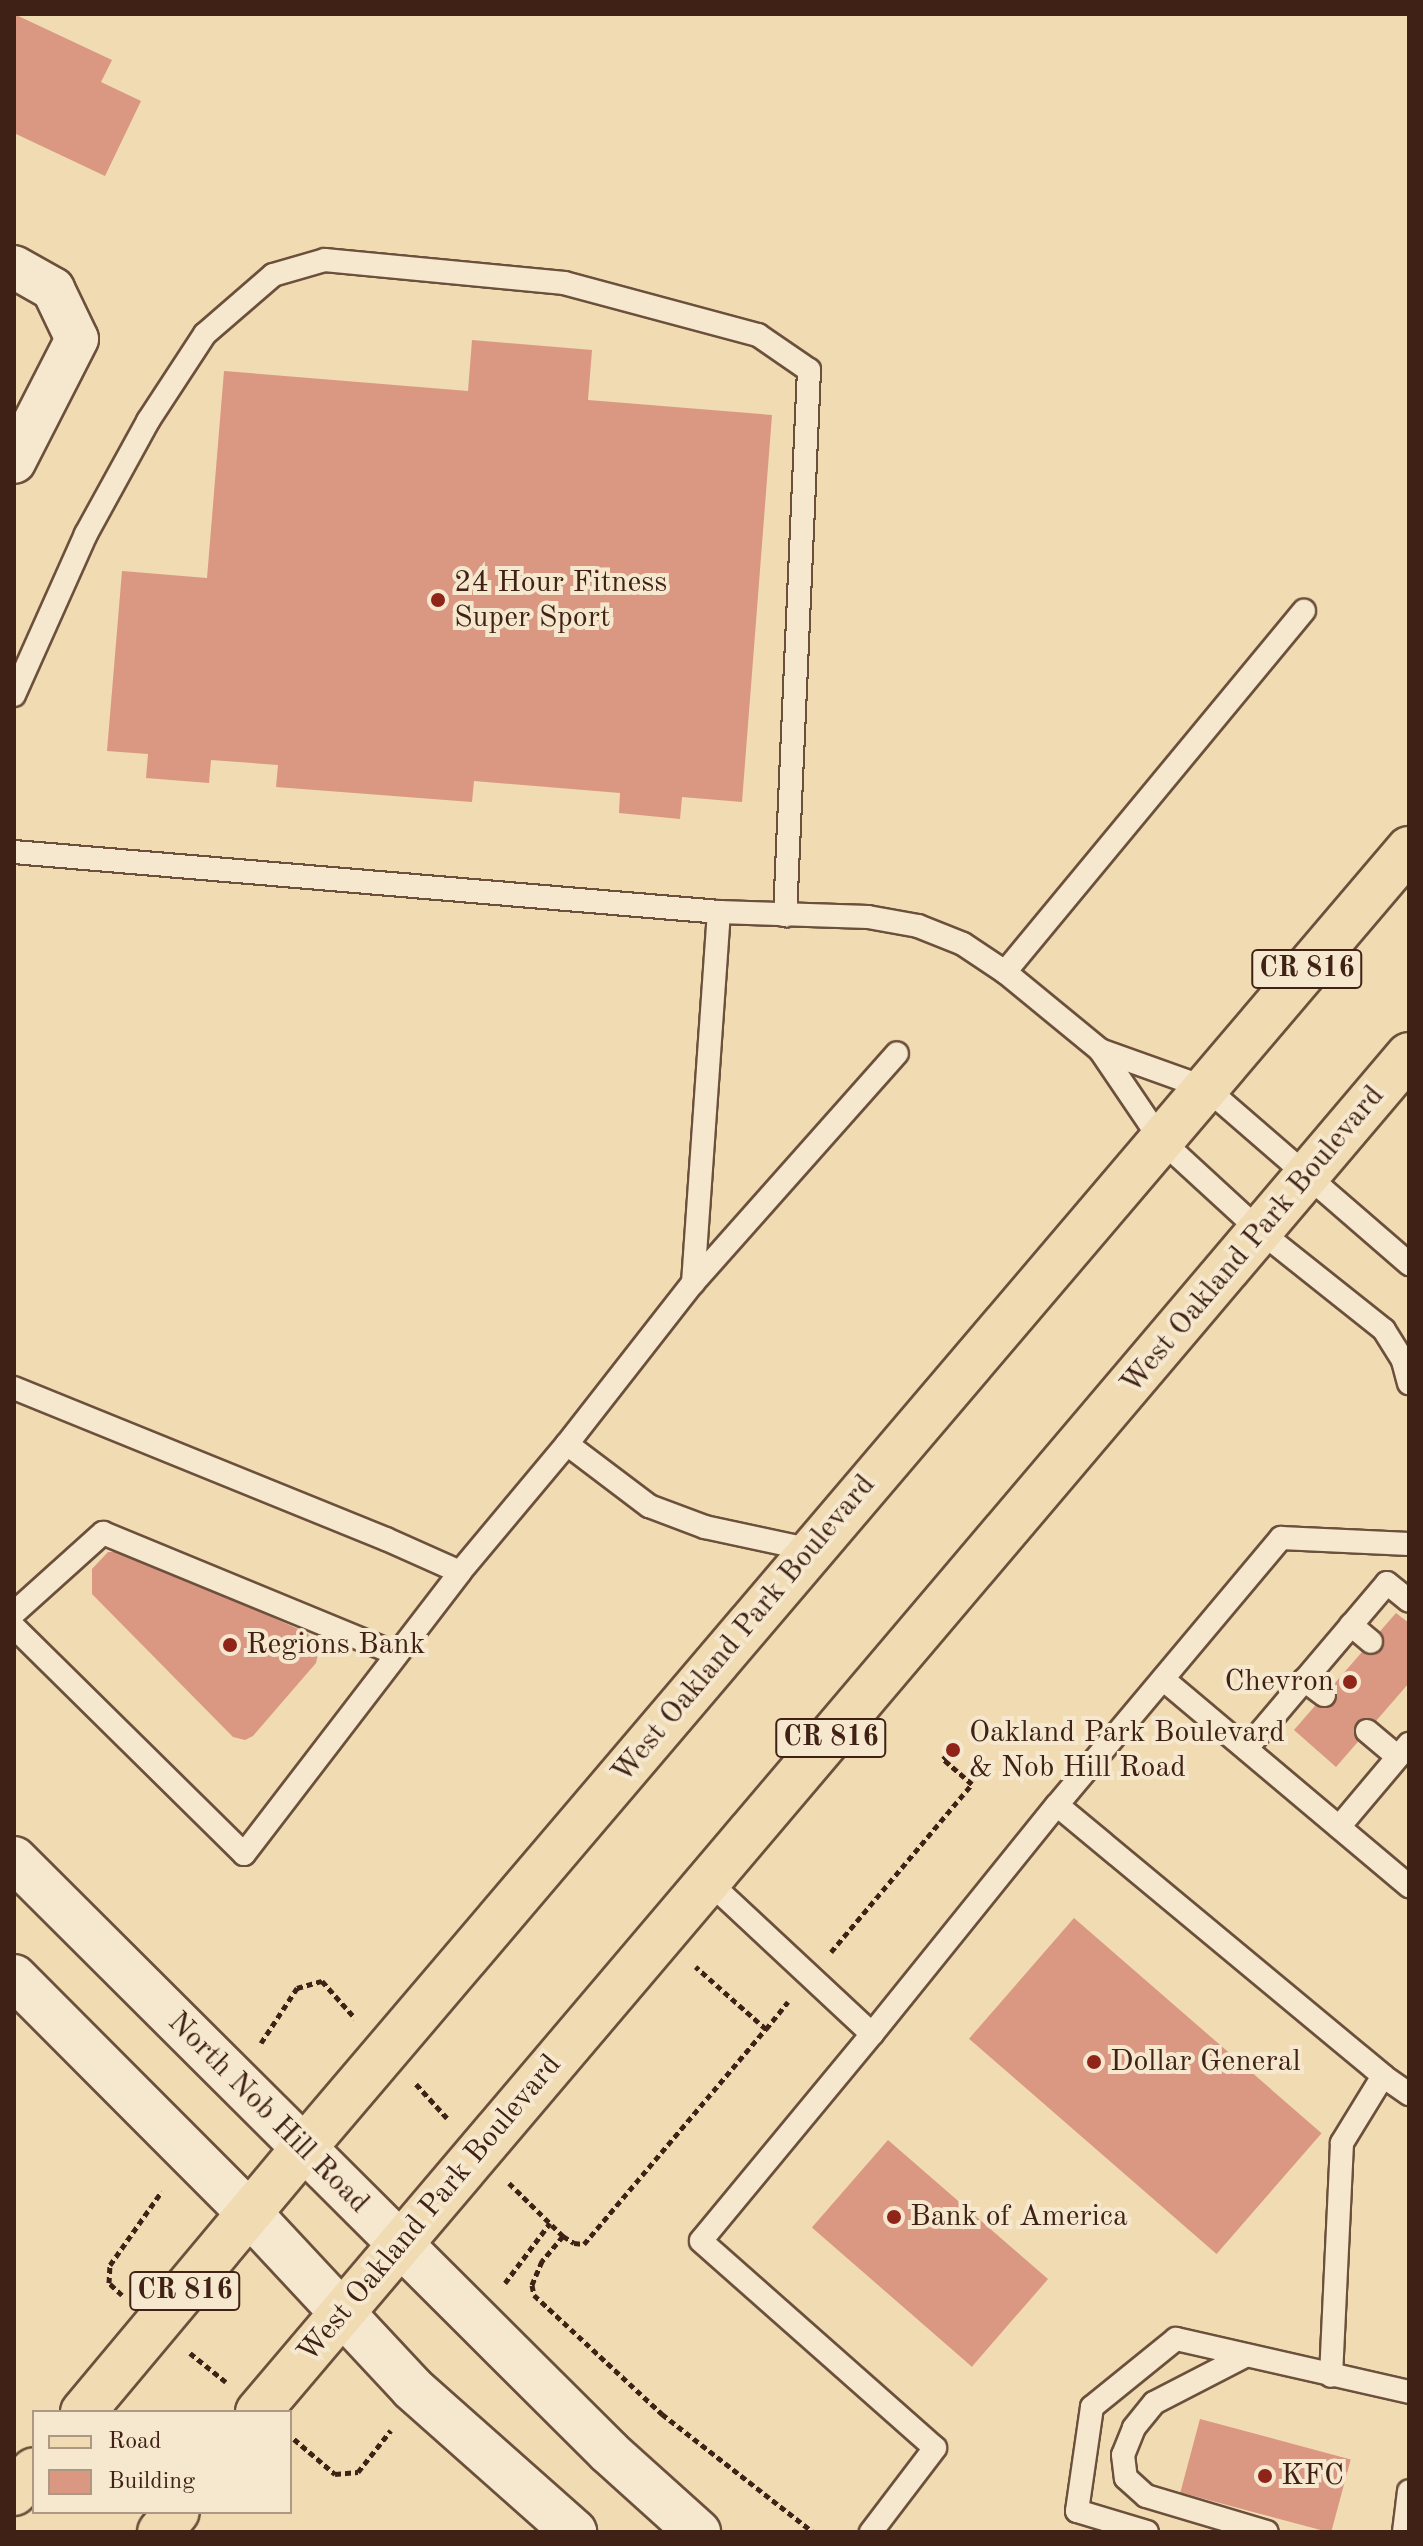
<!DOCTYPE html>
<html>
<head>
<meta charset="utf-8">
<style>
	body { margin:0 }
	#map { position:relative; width:1423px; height:2546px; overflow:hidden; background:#f0dbb3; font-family:"Old Standard TT",serif }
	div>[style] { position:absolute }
	.building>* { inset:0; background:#da9782; transform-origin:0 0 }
	.path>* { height:5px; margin-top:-2.5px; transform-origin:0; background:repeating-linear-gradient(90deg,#402115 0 6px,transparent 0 10px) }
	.roads { filter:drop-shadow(2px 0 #6c503c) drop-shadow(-2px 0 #6c503c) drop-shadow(0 2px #6c503c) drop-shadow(0 -2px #6c503c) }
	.lane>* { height:22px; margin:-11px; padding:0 11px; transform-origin:11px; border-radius:11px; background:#f5e8ce }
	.street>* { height:42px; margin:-21px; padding:0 21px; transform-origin:21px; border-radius:21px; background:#f5e8ce }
	.secondary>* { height:44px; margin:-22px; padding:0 22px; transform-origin:22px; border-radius:22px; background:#f5e8ce }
	.primary>* { height:44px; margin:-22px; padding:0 22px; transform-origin:22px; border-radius:22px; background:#f0dbb3 }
	.dots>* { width:22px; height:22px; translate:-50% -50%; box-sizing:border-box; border:4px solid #f5e8ce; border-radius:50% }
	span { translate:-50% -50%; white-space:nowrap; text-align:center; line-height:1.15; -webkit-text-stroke:8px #f5e8ce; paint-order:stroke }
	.shield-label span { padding:2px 6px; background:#f5e8ce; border:2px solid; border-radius:6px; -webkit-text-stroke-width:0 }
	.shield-label { font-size:28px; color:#402115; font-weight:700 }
	.poi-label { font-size:30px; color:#402115 }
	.left { translate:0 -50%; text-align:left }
	.right { translate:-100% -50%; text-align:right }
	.street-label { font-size:30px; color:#402115 }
	.frame { position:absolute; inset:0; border:16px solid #402115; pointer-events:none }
	.legend { position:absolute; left:32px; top:2410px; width:260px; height:104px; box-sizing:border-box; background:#f5e8ce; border:2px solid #ad9884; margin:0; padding:10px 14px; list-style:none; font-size:24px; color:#402115 }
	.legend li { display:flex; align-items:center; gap:16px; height:40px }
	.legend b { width:40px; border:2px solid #ad9884 }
</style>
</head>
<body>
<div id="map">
	<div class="building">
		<i style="clip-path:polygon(14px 14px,112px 60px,101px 82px,141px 101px,105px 176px,14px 133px)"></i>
		<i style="clip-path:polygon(472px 340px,592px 350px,588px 400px,772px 415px,742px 802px,682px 797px,680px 819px,619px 813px,620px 793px,474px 781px,472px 802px,276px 787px,278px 765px,211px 760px,209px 783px,146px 778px,148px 754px,107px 751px,122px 571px,207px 578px,224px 371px,468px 391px)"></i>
		<i style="clip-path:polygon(108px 1552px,129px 1552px,307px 1633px,319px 1649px,316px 1663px,253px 1736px,245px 1740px,233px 1737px,92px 1594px,92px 1569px)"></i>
		<i style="clip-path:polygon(1396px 1613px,1409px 1623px,1409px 1683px,1336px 1767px,1294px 1730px)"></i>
		<i style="left:1074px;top:1918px;width:328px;height:160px;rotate:41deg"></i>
		<i style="left:888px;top:2140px;width:212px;height:116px;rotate:41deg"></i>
		<i style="left:1200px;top:2419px;width:156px;height:76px;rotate:15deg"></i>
	</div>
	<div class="path">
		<i style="left:831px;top:1952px;width:219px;rotate:-50deg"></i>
		<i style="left:972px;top:1784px;width:38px;rotate:-139deg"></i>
		<i style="left:943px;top:1759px;width:13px;rotate:-42deg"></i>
		<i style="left:766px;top:2029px;width:35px;rotate:-51deg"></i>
		<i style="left:261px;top:2043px;width:66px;rotate:-56.8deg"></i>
		<i style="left:297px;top:1988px;width:26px;rotate:-16deg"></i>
		<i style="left:322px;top:1981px;width:50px;rotate:48.3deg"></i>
		<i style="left:416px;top:2084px;width:46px;rotate:47.6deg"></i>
		<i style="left:509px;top:2183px;width:76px;rotate:44.5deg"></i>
		<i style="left:563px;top:2236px;width:33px;rotate:130deg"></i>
		<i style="left:542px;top:2261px;width:26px;rotate:113deg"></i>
		<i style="left:532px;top:2285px;width:10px;rotate:79deg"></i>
		<i style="left:534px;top:2295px;width:175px;rotate:42.9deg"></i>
		<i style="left:662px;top:2414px;width:192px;rotate:38deg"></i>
		<i style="left:563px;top:2236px;width:13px;rotate:32deg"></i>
		<i style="left:574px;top:2243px;width:10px;rotate:6deg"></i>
		<i style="left:584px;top:2244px;width:282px;rotate:-49.8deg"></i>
		<i style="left:766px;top:2029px;width:94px;rotate:-138.5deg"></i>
		<i style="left:505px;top:2283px;width:75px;rotate:-53.1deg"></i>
		<i style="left:122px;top:2295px;width:18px;rotate:-137deg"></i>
		<i style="left:109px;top:2283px;width:18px;rotate:-87deg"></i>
		<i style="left:110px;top:2265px;width:90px;rotate:-54.9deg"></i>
		<i style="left:190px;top:2353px;width:46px;rotate:38.9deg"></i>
		<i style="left:294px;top:2439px;width:54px;rotate:40.5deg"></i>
		<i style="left:335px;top:2474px;width:23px;rotate:-5deg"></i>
		<i style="left:358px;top:2472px;width:53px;rotate:-51.8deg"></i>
	</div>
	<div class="roads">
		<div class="lane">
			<i style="left:14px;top:695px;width:176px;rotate:-65.9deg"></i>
			<i style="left:86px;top:534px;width:129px;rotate:-61.2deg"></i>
			<i style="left:148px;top:421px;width:104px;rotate:-56.8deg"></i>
			<i style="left:205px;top:334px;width:90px;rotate:-40.9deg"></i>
			<i style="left:273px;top:275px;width:54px;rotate:-16.1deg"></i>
			<i style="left:325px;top:260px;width:240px;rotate:5.5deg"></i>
			<i style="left:564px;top:283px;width:201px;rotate:15deg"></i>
			<i style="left:758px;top:335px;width:62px;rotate:34.5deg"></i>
			<i style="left:809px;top:370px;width:546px;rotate:92.52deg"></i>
			<i style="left:14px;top:852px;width:708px;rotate:4.86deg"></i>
			<i style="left:719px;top:912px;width:149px;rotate:1.9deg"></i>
			<i style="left:868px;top:917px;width:51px;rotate:10.2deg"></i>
			<i style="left:918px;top:926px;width:48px;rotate:21.8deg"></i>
			<i style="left:963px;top:944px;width:50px;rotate:33.7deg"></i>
			<i style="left:1005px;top:972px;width:123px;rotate:39.4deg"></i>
			<i style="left:1100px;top:1050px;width:109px;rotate:55.9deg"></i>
			<i style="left:1161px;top:1140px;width:136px;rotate:42.6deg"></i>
			<i style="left:1261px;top:1232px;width:157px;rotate:38.5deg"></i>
			<i style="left:1384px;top:1330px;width:36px;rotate:58deg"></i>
			<i style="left:1403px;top:1361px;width:23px;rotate:75deg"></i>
			<i style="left:1005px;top:972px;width:469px;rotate:-50.4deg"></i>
			<i style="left:1100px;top:1050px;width:113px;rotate:19.7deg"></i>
			<i style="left:1206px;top:1088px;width:269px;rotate:40.9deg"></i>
			<i style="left:693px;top:1283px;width:372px;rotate:-86deg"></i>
			<i style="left:14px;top:1388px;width:401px;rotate:22.1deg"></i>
			<i style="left:386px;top:1539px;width:81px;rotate:24deg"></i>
			<i style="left:460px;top:1572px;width:167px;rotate:-50.1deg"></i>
			<i style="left:567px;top:1444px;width:204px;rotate:-52deg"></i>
			<i style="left:693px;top:1283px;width:307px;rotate:-48.4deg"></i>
			<i style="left:567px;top:1444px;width:103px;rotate:37.1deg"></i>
			<i style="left:649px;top:1506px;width:60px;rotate:20.6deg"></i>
			<i style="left:705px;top:1527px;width:109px;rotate:12.1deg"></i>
			<i style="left:14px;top:1613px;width:120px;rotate:-42deg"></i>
			<i style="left:103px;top:1533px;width:318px;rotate:22.4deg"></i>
			<i style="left:1351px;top:1625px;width:26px;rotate:40deg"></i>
			<i style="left:14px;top:1627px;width:323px;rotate:44.6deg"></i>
			<i style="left:244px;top:1854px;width:355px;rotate:-52.5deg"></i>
			<i style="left:1163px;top:1679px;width:322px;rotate:40.1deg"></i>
			<i style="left:1304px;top:1680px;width:25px;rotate:37deg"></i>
			<i style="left:1367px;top:1731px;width:40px;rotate:40deg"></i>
			<i style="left:1247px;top:1748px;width:216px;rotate:-49.7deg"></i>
			<i style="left:1387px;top:1583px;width:28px;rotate:39deg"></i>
			<i style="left:1057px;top:1805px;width:349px;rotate:-50deg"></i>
			<i style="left:1281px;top:1538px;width:128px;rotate:2.7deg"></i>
			<i style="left:1339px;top:1827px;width:109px;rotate:-49.9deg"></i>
			<i style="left:709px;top:1882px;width:223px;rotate:43deg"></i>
			<i style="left:872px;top:2034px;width:268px;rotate:129.6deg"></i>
			<i style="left:701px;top:2241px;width:312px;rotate:41.5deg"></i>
			<i style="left:935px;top:2448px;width:106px;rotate:127.3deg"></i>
			<i style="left:872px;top:2034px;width:294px;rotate:-51.1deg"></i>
			<i style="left:1057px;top:1805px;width:424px;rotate:39.7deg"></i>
			<i style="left:1383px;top:2076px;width:79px;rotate:121.5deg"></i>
			<i style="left:1342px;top:2143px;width:233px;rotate:92.7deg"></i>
			<i style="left:1383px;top:2076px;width:32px;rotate:35deg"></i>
			<i style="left:1245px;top:2356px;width:102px;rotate:152.7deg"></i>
			<i style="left:1154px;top:2403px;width:32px;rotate:129deg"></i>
			<i style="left:1134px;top:2428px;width:29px;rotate:112deg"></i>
			<i style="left:1123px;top:2455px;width:23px;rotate:83deg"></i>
			<i style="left:1126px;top:2478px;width:27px;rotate:42deg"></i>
			<i style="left:1146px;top:2496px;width:126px;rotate:16.6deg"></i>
			<i style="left:1147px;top:2532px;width:73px;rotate:-163.3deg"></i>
			<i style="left:1077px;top:2511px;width:105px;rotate:-81.8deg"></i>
			<i style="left:1092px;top:2407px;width:108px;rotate:-39deg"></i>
			<i style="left:1176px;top:2339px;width:239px;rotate:12.8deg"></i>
			<i style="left:1404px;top:2532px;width:41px;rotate:-83deg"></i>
		</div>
		<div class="street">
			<i style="left:14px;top:267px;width:45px;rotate:29.4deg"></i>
			<i style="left:53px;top:289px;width:55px;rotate:64.4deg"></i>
			<i style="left:77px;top:339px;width:138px;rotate:117.1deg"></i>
		</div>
		<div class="secondary">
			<i style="left:14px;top:1859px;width:840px;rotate:44.9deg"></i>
			<i style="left:609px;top:2452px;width:120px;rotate:42deg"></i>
			<i style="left:14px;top:1977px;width:334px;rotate:45.1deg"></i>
			<i style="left:250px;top:2214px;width:238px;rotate:47deg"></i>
			<i style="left:412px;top:2388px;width:217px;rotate:41.6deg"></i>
		</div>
		<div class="primary">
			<i style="left:83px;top:2412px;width:343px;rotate:-50.1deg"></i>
			<i style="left:303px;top:2149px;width:1707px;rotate:-49.61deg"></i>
			<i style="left:258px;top:2412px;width:1779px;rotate:-49.7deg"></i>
			<i style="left:14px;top:2493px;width:30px;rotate:-49deg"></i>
			<i style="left:160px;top:2532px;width:26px;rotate:-50deg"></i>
		</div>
	</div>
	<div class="dots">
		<i style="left:438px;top:600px;background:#8f2418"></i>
		<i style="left:230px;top:1645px;background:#8f2418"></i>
		<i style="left:1350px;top:1682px;background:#8f2418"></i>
		<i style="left:953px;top:1750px;background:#8f2418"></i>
		<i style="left:1094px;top:2062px;background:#8f2418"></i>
		<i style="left:894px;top:2217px;background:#8f2418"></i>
		<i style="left:1265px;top:2476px;background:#8f2418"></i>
	</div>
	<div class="shield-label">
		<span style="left:1307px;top:969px">CR 816</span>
		<span style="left:831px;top:1738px">CR 816</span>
		<span style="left:185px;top:2291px">CR 816</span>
	</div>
	<div class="poi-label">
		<span class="left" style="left:454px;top:600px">24 Hour Fitness<br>Super Sport</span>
		<span class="left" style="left:246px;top:1645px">Regions Bank</span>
		<span class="right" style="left:1334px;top:1682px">Chevron</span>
		<span class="left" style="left:969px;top:1750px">Oakland Park Boulevard<br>&amp; Nob Hill Road</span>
		<span class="left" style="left:1110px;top:2062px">Dollar General</span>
		<span class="left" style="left:910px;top:2217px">Bank of America</span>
		<span class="left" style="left:1281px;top:2476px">KFC</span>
	</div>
	<div class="street-label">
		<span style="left:1253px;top:1240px;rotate:-50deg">West Oakland Park Boulevard</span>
		<span style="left:744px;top:1629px;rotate:-50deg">West Oakland Park Boulevard</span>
		<span style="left:268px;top:2113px;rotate:45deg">North Nob Hill Road</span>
		<span style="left:430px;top:2209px;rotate:-50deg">West Oakland Park Boulevard</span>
	</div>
	<div class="frame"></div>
	<ul class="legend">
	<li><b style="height:10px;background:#f0dbb3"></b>Road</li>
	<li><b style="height:22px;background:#da9782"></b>Building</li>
	</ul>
</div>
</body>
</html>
